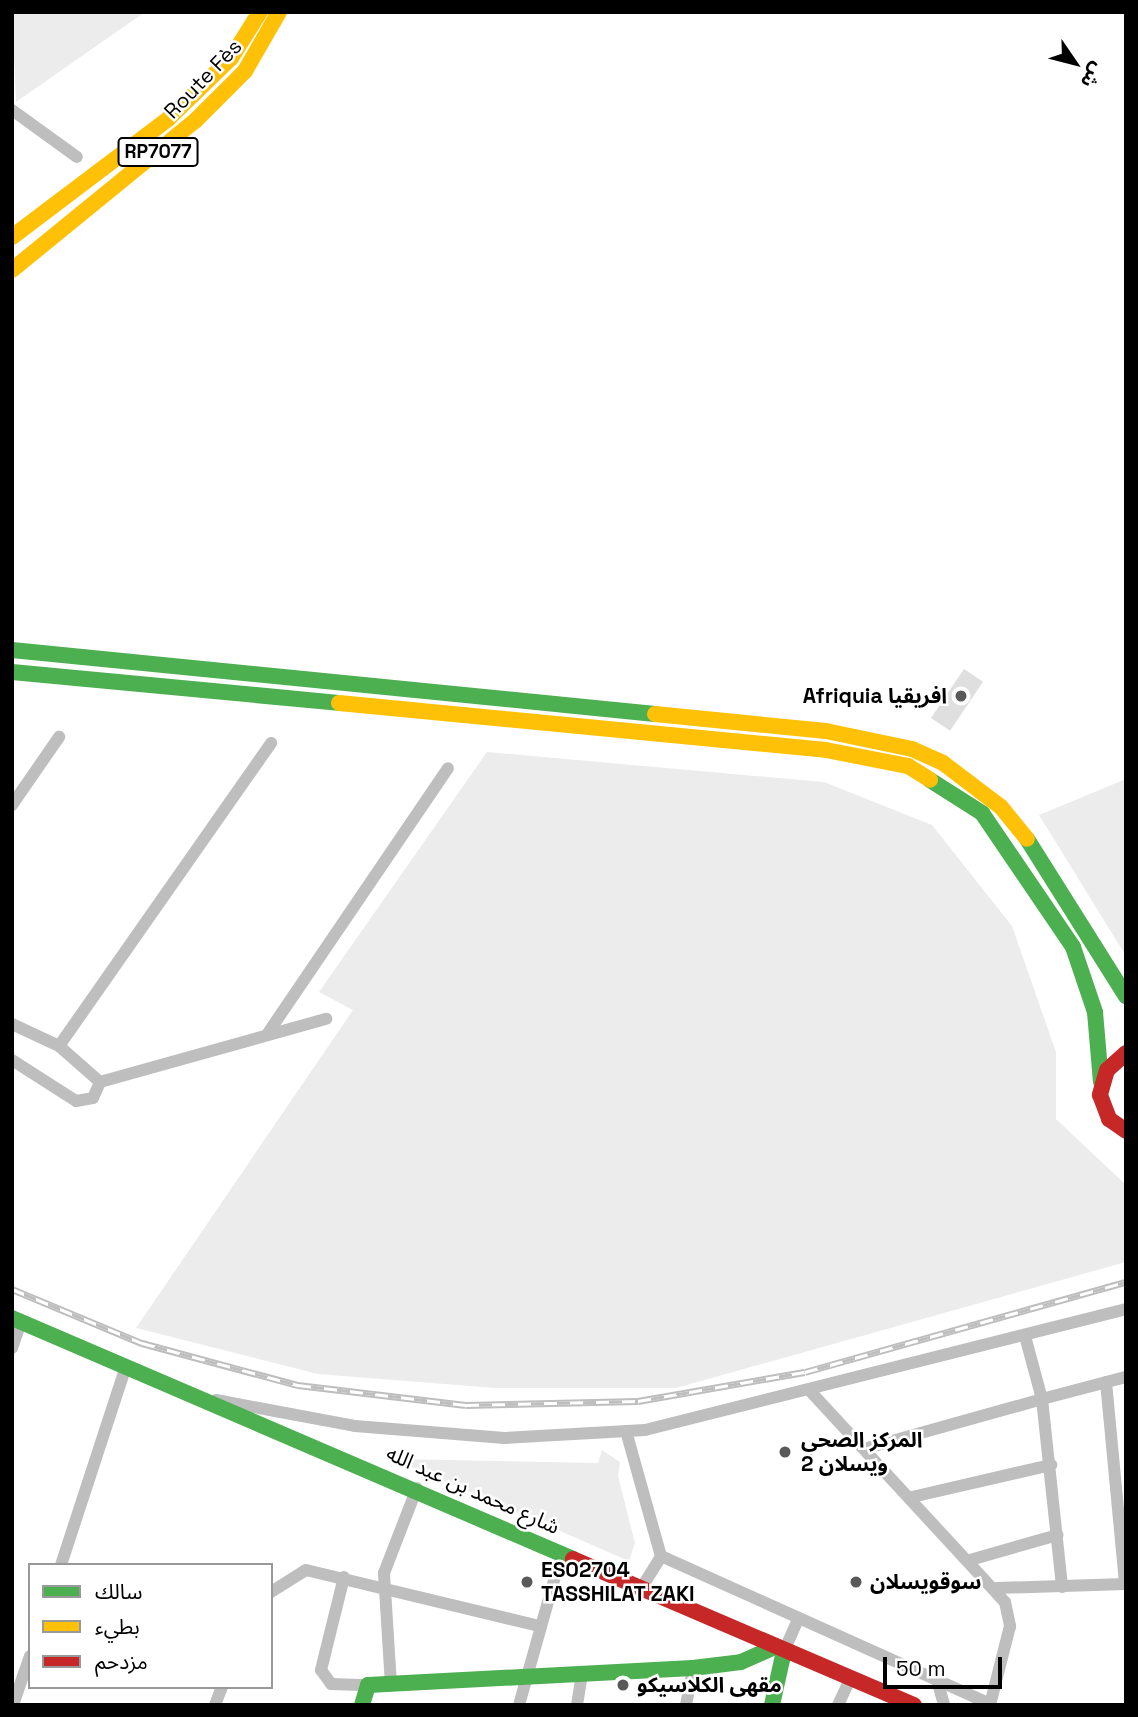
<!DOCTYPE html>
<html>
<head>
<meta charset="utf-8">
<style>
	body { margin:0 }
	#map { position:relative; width:1138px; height:1717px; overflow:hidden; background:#fff; font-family:"Space Grotesk","Noto Sans Arabic",sans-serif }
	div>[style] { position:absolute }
	.green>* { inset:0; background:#ececec }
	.building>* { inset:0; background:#dfdfdf; transform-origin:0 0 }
	.street>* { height:12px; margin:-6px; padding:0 6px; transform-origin:6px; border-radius:6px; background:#bebebe }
	.fast>* { height:16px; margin:-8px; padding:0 8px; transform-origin:8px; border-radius:8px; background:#4caf50 }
	.slow>* { height:16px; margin:-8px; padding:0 8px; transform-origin:8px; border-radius:8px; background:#ffc107 }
	.jam>* { height:16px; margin:-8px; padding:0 8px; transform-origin:8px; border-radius:8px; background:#c62828 }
	.rail>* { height:7px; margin-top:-3.5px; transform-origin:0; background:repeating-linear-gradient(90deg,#fff 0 13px,#bebebe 0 26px); box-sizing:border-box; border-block:2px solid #bebebe }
	.dots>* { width:19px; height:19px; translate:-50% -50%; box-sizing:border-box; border:4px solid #fff; border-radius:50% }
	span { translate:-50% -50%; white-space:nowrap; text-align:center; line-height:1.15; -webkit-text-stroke:5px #fff; paint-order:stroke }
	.shield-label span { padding:2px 5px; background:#fff; border:2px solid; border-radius:5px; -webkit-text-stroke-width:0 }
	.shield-label { font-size:19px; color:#000; font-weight:700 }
	.street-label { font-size:21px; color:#000 }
	.poi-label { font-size:21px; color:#000; font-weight:700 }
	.right { translate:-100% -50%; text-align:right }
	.left { translate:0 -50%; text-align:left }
	.frame { position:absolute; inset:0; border:14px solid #000; pointer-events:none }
	.legend { position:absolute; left:28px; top:1563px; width:245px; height:126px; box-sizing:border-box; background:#fff; border:2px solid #999; margin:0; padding:9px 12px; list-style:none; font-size:21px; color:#000 }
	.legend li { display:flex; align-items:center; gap:14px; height:35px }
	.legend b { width:35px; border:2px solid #999 }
	.north { position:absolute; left:1040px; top:28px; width:70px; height:70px; -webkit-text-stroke:5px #fff; paint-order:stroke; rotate:125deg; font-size:19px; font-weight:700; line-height:28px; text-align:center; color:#000 }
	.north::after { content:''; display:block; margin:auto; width:24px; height:32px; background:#000; clip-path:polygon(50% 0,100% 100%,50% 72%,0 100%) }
	.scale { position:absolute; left:883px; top:1657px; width:119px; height:32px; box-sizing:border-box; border:4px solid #000; border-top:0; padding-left:9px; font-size:21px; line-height:24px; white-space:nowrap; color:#000; -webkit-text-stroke:5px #fff; paint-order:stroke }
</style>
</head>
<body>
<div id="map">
	<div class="green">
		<i style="clip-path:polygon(12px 12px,145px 12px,16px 102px)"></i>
		<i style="clip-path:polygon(487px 752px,824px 782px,932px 825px,1012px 926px,1056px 1052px,1056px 1119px,1126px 1185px,1126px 1262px,676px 1388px,495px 1388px,318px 1374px,136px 1328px,353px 1010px,319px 992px)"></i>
		<i style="clip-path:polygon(1126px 779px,1126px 956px,1039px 815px)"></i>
		<i style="clip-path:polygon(602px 1450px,620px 1462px,618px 1476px,635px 1543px,629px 1561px,394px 1459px,598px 1463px)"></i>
	</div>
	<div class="building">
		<i style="left:964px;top:669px;width:23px;height:59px;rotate:34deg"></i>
	</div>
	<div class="street">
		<i style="left:12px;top:110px;width:80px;rotate:35.9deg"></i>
		<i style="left:12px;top:805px;width:83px;rotate:-55.3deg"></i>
		<i style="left:12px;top:1024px;width:52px;rotate:25.1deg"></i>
		<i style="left:59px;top:1046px;width:55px;rotate:41.3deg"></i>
		<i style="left:100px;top:1082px;width:235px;rotate:-15.6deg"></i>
		<i style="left:268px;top:1033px;width:320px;rotate:-55.8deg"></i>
		<i style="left:59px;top:1046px;width:370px;rotate:-55deg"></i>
		<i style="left:12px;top:1060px;width:76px;rotate:32.6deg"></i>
		<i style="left:76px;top:1101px;width:17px;rotate:-10deg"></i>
		<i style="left:93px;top:1098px;width:17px;rotate:-66deg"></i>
		<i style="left:1025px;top:1336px;width:65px;rotate:74.9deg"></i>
		<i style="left:1042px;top:1399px;width:87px;rotate:-14.7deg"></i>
		<i style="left:12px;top:1348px;width:28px;rotate:-71deg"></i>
		<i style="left:1106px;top:1382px;width:203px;rotate:84.6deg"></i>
		<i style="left:811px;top:1392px;width:286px;rotate:47.3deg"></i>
		<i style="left:1005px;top:1602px;width:25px;rotate:78deg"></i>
		<i style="left:1010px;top:1626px;width:81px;rotate:104.2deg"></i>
		<i style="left:216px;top:1400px;width:141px;rotate:10.6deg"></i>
		<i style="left:355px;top:1426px;width:150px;rotate:4.6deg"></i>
		<i style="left:505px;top:1438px;width:140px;rotate:-3.3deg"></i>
		<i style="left:645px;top:1430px;width:496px;rotate:-14.1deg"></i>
		<i style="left:626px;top:1431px;width:130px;rotate:74.4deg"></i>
		<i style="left:661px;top:1556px;width:361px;rotate:24.2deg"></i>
		<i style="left:867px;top:1448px;width:182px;rotate:-15.6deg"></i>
		<i style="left:1042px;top:1399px;width:189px;rotate:83.9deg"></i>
		<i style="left:912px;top:1497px;width:143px;rotate:-13deg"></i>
		<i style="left:970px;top:1560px;width:91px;rotate:-16deg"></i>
		<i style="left:61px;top:1565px;width:209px;rotate:-71.9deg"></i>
		<i style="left:344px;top:1577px;width:96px;rotate:103.9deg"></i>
		<i style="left:321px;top:1670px;width:17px;rotate:54deg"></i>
		<i style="left:331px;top:1684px;width:37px;rotate:2deg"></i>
		<i style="left:642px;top:1587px;width:36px;rotate:-58deg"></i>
		<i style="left:997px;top:1588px;width:129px;rotate:-1.8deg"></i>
		<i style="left:271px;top:1592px;width:41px;rotate:-32.2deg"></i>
		<i style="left:306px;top:1570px;width:241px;rotate:13.5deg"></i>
		<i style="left:784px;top:1651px;width:36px;rotate:-66deg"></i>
		<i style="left:937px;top:1680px;width:26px;rotate:74deg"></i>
		<i style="left:391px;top:1685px;width:112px;rotate:-93.6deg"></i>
		<i style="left:384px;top:1573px;width:91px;rotate:-68.8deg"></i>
		<i style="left:13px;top:1705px;width:52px;rotate:-70.9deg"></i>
		<i style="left:215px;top:1705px;width:19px;rotate:-69deg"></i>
		<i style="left:519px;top:1705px;width:159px;rotate:-74.3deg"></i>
		<i style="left:577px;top:1705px;width:32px;rotate:-81deg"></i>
		<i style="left:686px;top:1705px;width:38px;rotate:-79deg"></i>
		<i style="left:838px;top:1705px;width:29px;rotate:-65deg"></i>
	</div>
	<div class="fast">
		<i style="left:12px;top:650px;width:646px;rotate:5.68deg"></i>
		<i style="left:12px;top:672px;width:328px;rotate:5.4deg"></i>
		<i style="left:930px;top:780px;width:62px;rotate:32.4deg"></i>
		<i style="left:982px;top:813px;width:162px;rotate:55.8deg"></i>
		<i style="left:1073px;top:947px;width:69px;rotate:71.3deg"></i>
		<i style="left:1095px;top:1012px;width:70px;rotate:85.1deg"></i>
		<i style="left:1027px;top:839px;width:186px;rotate:57.8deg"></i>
		<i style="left:12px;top:1318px;width:611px;rotate:23.25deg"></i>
		<i style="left:362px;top:1705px;width:21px;rotate:-73deg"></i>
		<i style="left:368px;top:1685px;width:325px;rotate:-3deg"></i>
		<i style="left:693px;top:1668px;width:48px;rotate:-7.1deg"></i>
		<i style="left:741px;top:1662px;width:37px;rotate:-24deg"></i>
		<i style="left:772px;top:1705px;width:55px;rotate:-77.5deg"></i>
	</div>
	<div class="slow">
		<i style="left:12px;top:237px;width:196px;rotate:-37.1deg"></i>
		<i style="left:168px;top:119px;width:88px;rotate:-44.1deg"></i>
		<i style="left:231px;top:58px;width:54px;rotate:-57.8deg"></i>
		<i style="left:12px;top:270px;width:236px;rotate:-39.2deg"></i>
		<i style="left:195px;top:121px;width:71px;rotate:-45deg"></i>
		<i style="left:245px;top:71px;width:68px;rotate:-60deg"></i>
		<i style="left:339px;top:703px;width:489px;rotate:5.5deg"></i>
		<i style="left:826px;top:750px;width:84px;rotate:11deg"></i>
		<i style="left:908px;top:766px;width:26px;rotate:32deg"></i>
		<i style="left:655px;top:714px;width:172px;rotate:5.7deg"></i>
		<i style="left:826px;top:731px;width:88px;rotate:11.8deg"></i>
		<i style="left:912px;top:749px;width:34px;rotate:24deg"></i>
		<i style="left:943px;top:763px;width:73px;rotate:37.2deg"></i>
		<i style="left:1001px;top:807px;width:41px;rotate:50.9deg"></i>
	</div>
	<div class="jam">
		<i style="left:1126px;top:1053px;width:25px;rotate:138deg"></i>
		<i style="left:1107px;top:1070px;width:26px;rotate:106deg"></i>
		<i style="left:1100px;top:1095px;width:26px;rotate:69deg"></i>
		<i style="left:1109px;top:1119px;width:21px;rotate:35deg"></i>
		<i style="left:573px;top:1559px;width:371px;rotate:23.2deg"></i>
	</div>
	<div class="rail">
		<i style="left:12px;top:1289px;width:141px;rotate:22.6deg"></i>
		<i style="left:142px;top:1343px;width:162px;rotate:15.1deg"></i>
		<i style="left:298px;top:1385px;width:169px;rotate:6.8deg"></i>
		<i style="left:466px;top:1405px;width:172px;rotate:-1.3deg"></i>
		<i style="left:638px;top:1401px;width:169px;rotate:-9.9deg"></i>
		<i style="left:805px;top:1372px;width:333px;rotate:-15.7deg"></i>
	</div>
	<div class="dots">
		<i style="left:961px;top:696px;background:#595959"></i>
		<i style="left:785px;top:1452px;background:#595959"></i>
		<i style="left:527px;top:1582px;background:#595959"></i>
		<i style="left:856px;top:1582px;background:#595959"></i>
		<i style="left:623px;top:1685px;background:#595959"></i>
	</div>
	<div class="shield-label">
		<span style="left:158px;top:152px">RP7077</span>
	</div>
	<div class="street-label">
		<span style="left:203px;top:79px;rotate:-46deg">Route Fès</span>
		<span style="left:473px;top:1490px;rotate:24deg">شارع محمد بن عبد الله</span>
	</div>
	<div class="poi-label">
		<span class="right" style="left:947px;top:696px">Afriquia افريقيا</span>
		<span class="left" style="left:801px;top:1452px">المركز الصحي<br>ويسلان 2</span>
		<span class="left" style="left:541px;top:1582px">ES02704<br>TASSHILAT ZAKI</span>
		<span class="left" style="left:870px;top:1582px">سوقويسلان</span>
		<span class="left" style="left:637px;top:1685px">مقهى الكلاسيكو</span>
	</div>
	<div class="frame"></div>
	<ul class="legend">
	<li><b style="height:9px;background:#4caf50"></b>سالك</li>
	<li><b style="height:9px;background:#ffc107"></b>بطيء</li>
	<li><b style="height:9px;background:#c62828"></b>مزدحم</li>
	</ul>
	<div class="north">ش</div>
	<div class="scale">50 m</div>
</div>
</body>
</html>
